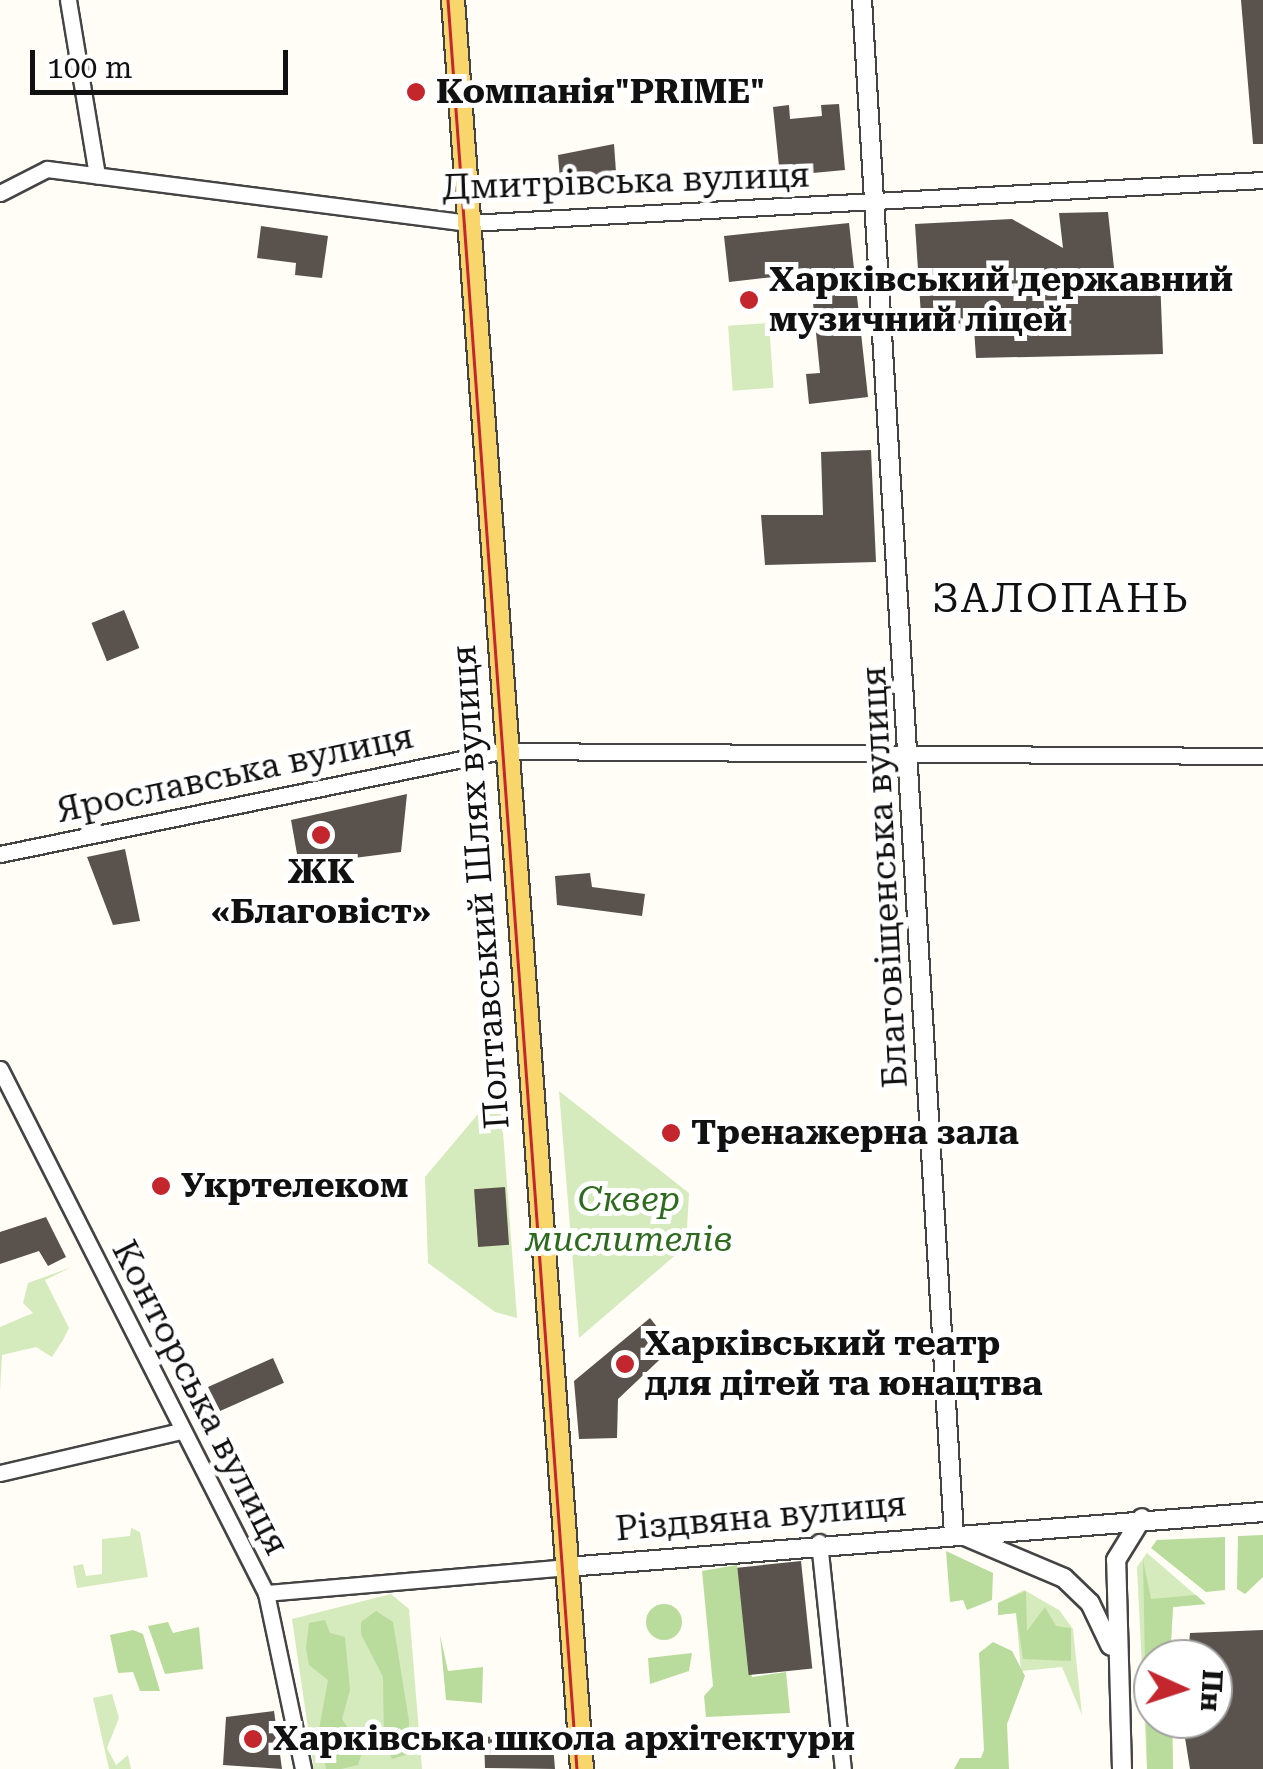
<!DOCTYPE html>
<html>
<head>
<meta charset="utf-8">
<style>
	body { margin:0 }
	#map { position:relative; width:1263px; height:1769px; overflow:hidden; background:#fffdf5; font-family:"Roboto Serif",serif }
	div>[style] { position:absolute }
	.green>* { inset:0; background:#d5ebbd; transform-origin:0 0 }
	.forest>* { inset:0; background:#b9dc9c }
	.round { border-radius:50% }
	.building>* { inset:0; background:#5a524d; transform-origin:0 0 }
	.roads { filter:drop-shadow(2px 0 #444) drop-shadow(-2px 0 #444) drop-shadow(0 2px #444) drop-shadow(0 -2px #444) }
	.minor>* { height:15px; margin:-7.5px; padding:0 7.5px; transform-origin:7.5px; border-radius:7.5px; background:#fff }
	.tertiary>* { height:18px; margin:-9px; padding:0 9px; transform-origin:9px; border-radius:9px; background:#fff }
	.primary>* { height:22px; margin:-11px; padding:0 11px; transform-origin:11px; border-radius:11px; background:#f9d66b }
	.tram>* { height:2.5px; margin:-1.25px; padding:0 1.25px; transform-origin:1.25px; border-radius:1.25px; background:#c4262e }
	.dots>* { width:28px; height:28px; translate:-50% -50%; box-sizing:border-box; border:5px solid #fff; border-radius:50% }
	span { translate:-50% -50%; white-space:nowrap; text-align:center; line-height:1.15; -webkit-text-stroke:10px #fff; paint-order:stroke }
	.poi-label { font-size:35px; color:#111; font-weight:700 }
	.left { translate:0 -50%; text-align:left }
	.street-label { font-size:35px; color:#111 }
	.park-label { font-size:35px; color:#2f6b1f; font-style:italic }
	.quarter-label { font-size:40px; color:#111; letter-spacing:2.5px }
	.north { position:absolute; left:1133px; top:1639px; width:100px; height:100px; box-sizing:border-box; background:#fff; border:2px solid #a0a0a0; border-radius:50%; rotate:93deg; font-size:28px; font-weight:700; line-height:40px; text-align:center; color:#111 }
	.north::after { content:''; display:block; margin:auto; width:35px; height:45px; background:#c4262e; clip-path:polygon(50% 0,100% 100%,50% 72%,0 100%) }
	.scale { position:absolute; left:30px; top:50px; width:258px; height:45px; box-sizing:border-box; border:5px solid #111; border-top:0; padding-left:12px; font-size:30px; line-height:35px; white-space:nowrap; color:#111; -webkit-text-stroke:8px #fff; paint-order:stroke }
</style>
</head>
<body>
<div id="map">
	<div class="green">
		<i style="left:769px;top:323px;width:65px;height:41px;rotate:86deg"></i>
		<i style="clip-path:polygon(559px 1091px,689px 1193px,686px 1246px,579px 1338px)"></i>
		<i style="clip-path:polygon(501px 1105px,517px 1318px,495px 1312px,428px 1263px,425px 1177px,483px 1108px)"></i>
		<i style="clip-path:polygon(72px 1267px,45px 1280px,69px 1328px,63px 1340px,52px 1357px,36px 1347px,2px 1355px,0 1391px,0 1327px,33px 1313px,23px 1303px,28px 1283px)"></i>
		<i style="clip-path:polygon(131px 1528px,140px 1532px,148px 1577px,77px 1588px,73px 1566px,83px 1564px,86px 1576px,102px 1574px,102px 1539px,130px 1536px)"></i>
		<i style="clip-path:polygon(1147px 1553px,1206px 1604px,1173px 1607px,1170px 1659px,1153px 1659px,1153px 1719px,1172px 1719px,1173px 1769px,1147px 1769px,1137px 1567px)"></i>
		<i style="clip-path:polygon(1024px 1590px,1059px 1610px,1073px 1629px,1082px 1715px,1062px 1667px,1021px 1671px,1016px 1613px,998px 1615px,998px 1603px)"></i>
		<i style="clip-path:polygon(391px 1594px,409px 1609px,422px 1769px,314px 1769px,292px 1619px)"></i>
		<i style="clip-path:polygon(112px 1694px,119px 1718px,107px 1748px,116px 1765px,128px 1755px,131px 1769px,109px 1769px,93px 1698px)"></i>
	</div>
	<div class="forest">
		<i style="clip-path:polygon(1263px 1535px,1263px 1577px,1245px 1594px,1237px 1589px,1238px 1536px)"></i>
		<i style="clip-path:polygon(1225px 1537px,1225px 1590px,1206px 1592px,1151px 1548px,1157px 1540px)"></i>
		<i style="clip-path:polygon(946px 1551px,993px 1573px,992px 1600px,967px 1610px,963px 1600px,950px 1602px)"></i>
		<i style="clip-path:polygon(1143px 1560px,1151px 1599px,1196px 1595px,1206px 1604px,1173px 1607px,1170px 1659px,1153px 1659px,1153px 1719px,1172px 1719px,1173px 1769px,1147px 1769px)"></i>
		<i style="clip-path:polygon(737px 1565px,752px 1677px,786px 1672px,790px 1713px,706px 1717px,704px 1696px,713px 1686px,702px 1571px)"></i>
		<i style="clip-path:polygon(1026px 1591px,1027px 1631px,1045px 1607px,1056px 1626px,1071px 1628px,1071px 1661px,1023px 1659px,1016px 1613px,998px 1615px,998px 1603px)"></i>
		<i class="round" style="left:646px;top:1604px;width:36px;height:36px"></i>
		<i style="clip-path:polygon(376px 1611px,393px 1622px,409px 1721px,408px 1754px,392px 1759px,384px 1741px,383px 1677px,361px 1634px,361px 1622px)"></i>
		<i style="clip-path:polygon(325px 1620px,330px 1633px,345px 1637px,350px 1690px,342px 1719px,363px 1749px,358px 1765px,341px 1769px,326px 1769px,319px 1729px,328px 1680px,309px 1665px,306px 1648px,309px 1623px)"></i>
		<i style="clip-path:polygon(168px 1622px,173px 1633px,199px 1627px,203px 1669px,165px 1674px,148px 1626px)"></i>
		<i style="clip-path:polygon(133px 1630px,143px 1634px,160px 1691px,140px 1691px,133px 1672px,118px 1673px,110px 1635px)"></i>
		<i style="clip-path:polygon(440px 1635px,448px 1671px,483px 1667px,482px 1703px,446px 1700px)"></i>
		<i style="clip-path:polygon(993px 1642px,1012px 1651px,1025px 1676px,1007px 1724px,1009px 1769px,954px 1769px,960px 1758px,981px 1758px,984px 1750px,979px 1653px)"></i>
		<i style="clip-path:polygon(692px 1653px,689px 1671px,650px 1684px,648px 1658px)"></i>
	</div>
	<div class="building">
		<i style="clip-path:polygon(1241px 0,1263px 0,1263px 144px,1253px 144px)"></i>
		<i style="clip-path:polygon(839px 104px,845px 170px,780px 176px,773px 107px,789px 105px,790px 119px,822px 116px,821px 105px)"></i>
		<i style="clip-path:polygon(614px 144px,617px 186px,561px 191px,558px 155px)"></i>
		<i style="clip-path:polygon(1108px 212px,1115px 277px,1160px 277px,1163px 354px,976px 358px,974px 328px,922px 331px,915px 224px,1012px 219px,1063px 248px,1059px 213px)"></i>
		<i style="clip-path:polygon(849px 223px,868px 397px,809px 404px,806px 374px,820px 373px,810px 273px,729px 282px,724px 236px)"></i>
		<i style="clip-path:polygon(261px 226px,328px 236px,322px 278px,295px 275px,296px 263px,257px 258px)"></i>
		<i style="clip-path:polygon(871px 450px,876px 562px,765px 565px,761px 515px,823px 515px,821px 452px)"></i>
		<i style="left:124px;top:610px;width:41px;height:35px;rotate:68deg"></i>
		<i style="clip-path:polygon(407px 794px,401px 852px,299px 865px,291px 820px)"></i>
		<i style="clip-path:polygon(125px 849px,140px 921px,113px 925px,87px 857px)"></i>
		<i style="clip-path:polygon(590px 873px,592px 887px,645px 894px,642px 916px,557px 905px,555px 876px)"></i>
		<i style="left:505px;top:1187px;width:58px;height:31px;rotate:86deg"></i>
		<i style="clip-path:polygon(46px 1217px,66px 1257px,48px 1266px,39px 1251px,0 1264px,0 1232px)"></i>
		<i style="clip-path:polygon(650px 1318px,673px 1347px,618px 1399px,617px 1438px,579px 1439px,574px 1381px)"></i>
		<i style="left:273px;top:1358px;width:27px;height:87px;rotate:66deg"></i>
		<i style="left:801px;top:1561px;width:108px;height:64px;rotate:84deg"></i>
		<i style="clip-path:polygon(1263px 1630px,1263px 1769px,1190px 1769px,1182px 1719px,1213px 1719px,1213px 1659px,1188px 1659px,1190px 1633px)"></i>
		<i style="clip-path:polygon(274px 1711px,282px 1769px,223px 1765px,226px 1717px)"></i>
		<i style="clip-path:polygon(552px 1733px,555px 1769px,485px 1768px,484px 1737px)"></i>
	</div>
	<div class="roads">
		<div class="minor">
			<i style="left:68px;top:0;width:178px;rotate:80.6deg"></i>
			<i style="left:0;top:193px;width:53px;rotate:-27.1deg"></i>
			<i style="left:47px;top:169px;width:425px;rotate:7.3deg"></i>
			<i style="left:469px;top:223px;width:795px;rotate:-3.1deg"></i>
			<i style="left:0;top:854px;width:511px;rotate:-11.62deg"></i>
			<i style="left:501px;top:751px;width:762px;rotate:0.38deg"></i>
			<i style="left:0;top:1069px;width:588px;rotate:63.09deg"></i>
			<i style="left:266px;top:1593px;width:180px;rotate:78.1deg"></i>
			<i style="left:0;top:1473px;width:186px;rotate:-13.1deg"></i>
			<i style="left:819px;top:1542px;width:228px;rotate:84deg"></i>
			<i style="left:266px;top:1593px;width:302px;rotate:-4.9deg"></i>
		</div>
		<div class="tertiary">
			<i style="left:862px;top:0;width:1537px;rotate:86.57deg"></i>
			<i style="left:967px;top:1537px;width:105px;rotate:22.9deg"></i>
			<i style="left:1064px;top:1578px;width:36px;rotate:44deg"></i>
			<i style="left:1090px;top:1603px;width:47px;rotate:64.5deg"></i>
			<i style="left:567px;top:1567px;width:698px;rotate:-4.52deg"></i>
			<i style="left:1122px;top:1769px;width:209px;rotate:-91.6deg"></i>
			<i style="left:1116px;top:1560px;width:49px;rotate:-58.2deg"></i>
		</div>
		<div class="primary">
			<i style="left:453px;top:0;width:1774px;rotate:85.83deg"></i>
		</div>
	</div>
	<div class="tram">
		<i style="left:448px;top:0;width:1774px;rotate:85.83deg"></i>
	</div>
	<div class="dots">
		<i style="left:416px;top:92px;background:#c4262e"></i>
		<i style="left:749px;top:300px;background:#c4262e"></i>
		<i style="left:321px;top:835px;background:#c4262e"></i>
		<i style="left:671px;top:1133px;background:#c4262e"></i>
		<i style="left:161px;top:1186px;background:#c4262e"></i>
		<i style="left:625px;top:1364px;background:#c4262e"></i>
		<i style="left:253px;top:1739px;background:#c4262e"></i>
	</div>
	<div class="poi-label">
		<span class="left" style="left:436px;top:92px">Компанія"PRIME"</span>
		<span class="left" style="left:769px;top:300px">Харківський державний<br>музичний ліцей</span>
		<span style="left:321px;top:892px">ЖК<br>«Благовіст»</span>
		<span class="left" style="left:691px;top:1133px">Тренажерна зала</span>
		<span class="left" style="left:181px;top:1186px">Укртелеком</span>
		<span class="left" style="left:645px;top:1364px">Харківський театр<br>для дітей та юнацтва</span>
		<span class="left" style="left:273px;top:1739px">Харківська школа архітектури</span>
	</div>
	<div class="street-label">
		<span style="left:626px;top:182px;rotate:-2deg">Дмитрівська вулиця</span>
		<span style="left:235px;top:774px;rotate:-12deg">Ярославська вулиця</span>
		<span style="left:885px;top:877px;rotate:-93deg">Благовіщенська вулиця</span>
		<span style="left:481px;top:887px;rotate:-94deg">Полтавський Шлях вулиця</span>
		<span style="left:200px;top:1398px;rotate:63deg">Конторська вулиця</span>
		<span style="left:761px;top:1517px;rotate:-5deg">Різдвяна вулиця</span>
	</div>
	<div class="park-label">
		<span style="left:629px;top:1220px">Сквер<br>мислителів</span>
	</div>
	<div class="quarter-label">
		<span style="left:1061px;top:599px">ЗАЛОПАНЬ</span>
	</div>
	<div class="north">Пн</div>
	<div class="scale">100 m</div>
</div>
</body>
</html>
